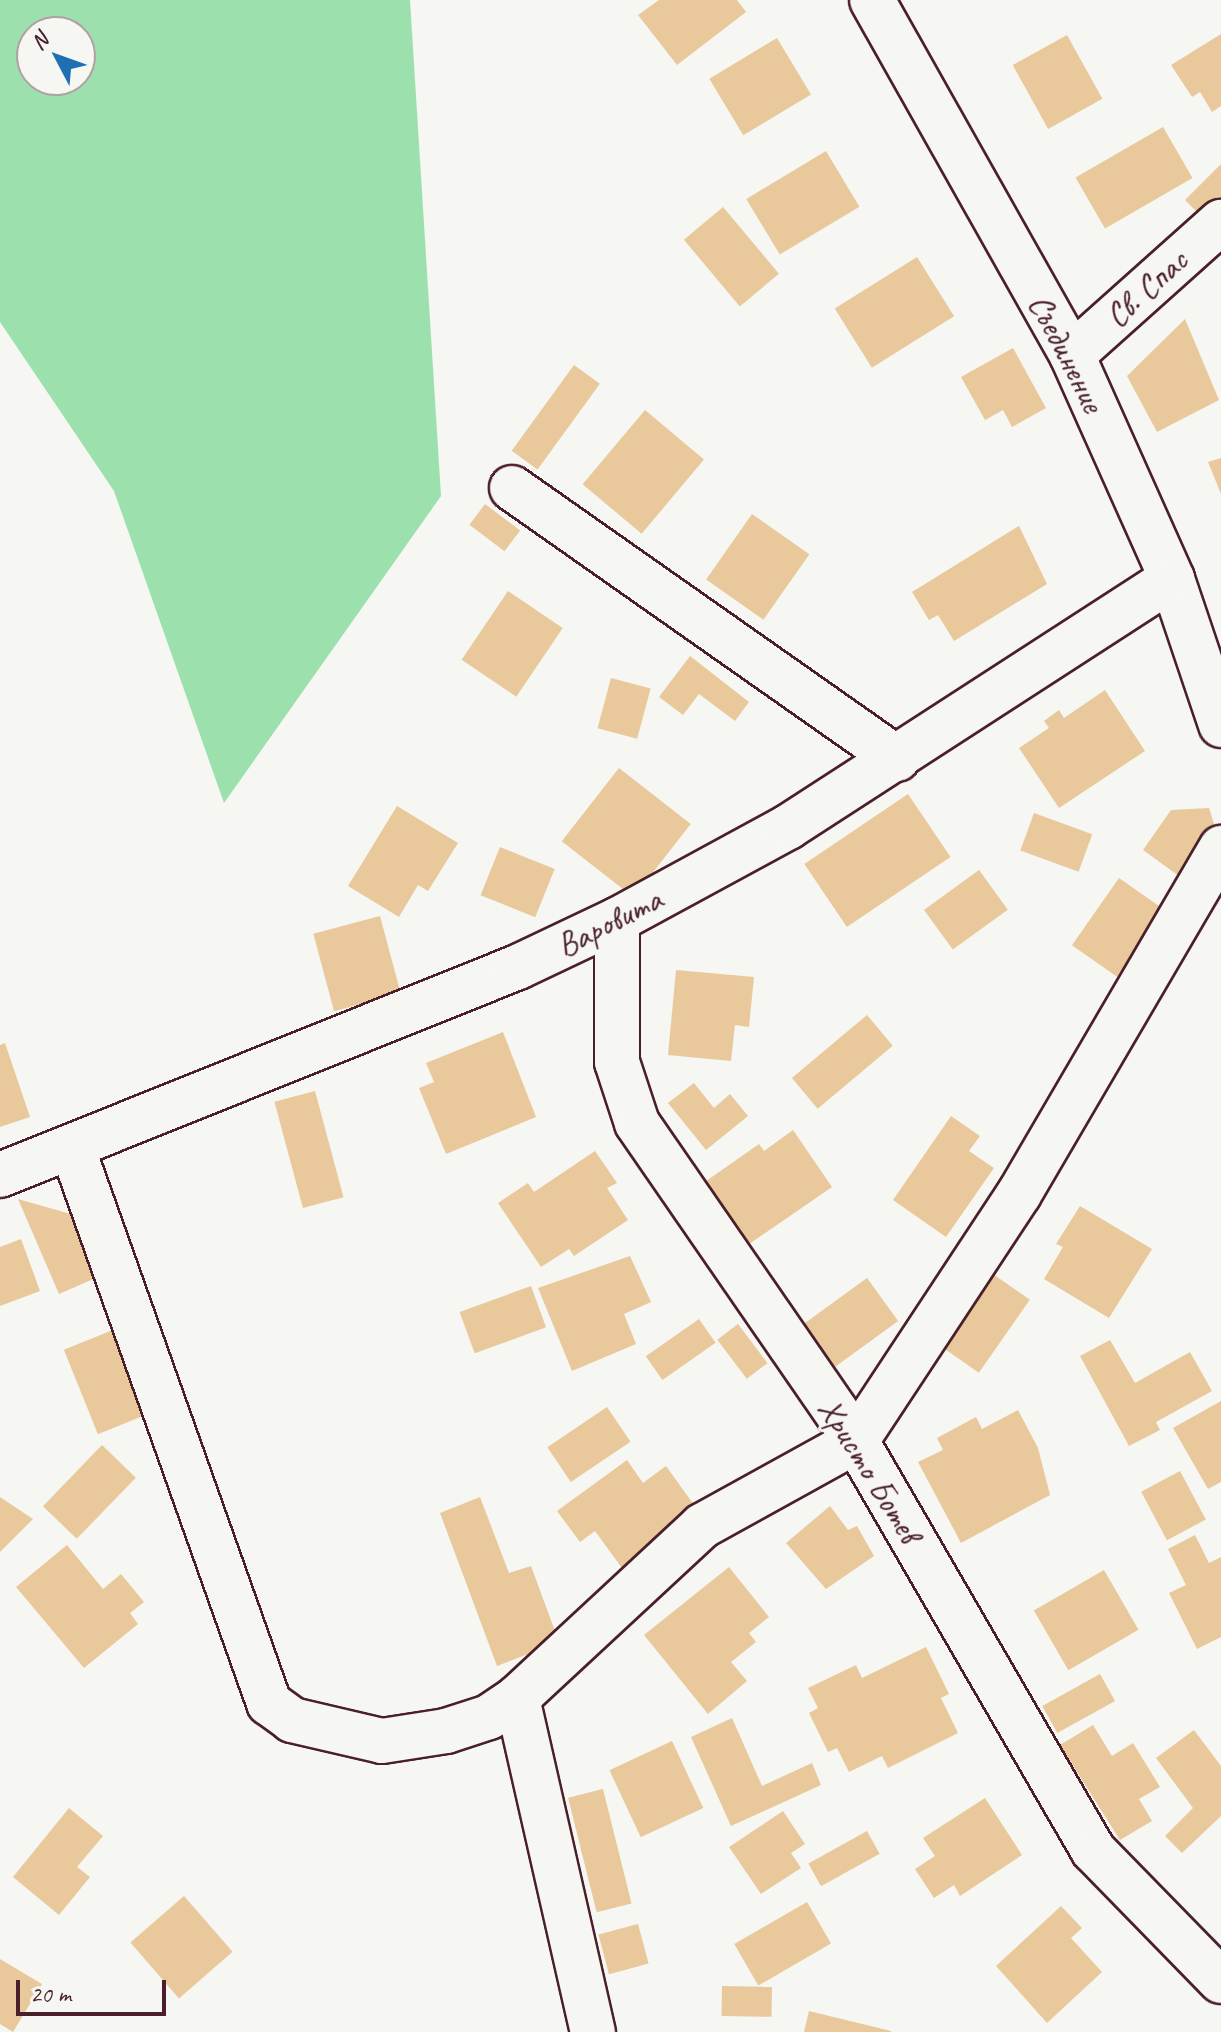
<!DOCTYPE html>
<html>
<head>
<meta charset="utf-8">
<style>
	body { margin:0 }
	#map { position:relative; width:1221px; height:2032px; overflow:hidden; background:#f6f6f2; font-family:Caveat,sans-serif }
	div>[style] { position:absolute }
	.green>* { inset:0; background:#9ce1ad }
	.building>* { inset:0; background:#e9c99b; transform-origin:0 0 }
	.roads { filter:drop-shadow(2px 0 #4a1f2b) drop-shadow(-2px 0 #4a1f2b) drop-shadow(0 2px #4a1f2b) drop-shadow(0 -2px #4a1f2b) }
	.minor>* { height:44px; margin:-22px; padding:0 22px; transform-origin:22px; border-radius:22px; background:#f6f6f2 }
	span { translate:-50% -50%; white-space:nowrap; text-align:center; line-height:1.15; -webkit-text-stroke:6px #f6f6f2; paint-order:stroke }
	.street-label { font-size:34px; color:#4a1f2b }
	.north { position:absolute; left:16px; top:16px; width:80px; height:80px; box-sizing:border-box; background:#f6f6f2; border:2px solid #b1a0a2; border-radius:50%; rotate:311deg; font-size:22px; font-weight:700; line-height:32px; text-align:center; color:#4a1f2b }
	.north::after { content:''; display:block; margin:auto; width:28px; height:36px; background:#1f6fb2; clip-path:polygon(50% 0,100% 100%,50% 72%,0 100%) }
	.scale { position:absolute; left:16px; top:1980px; width:150px; height:36px; box-sizing:border-box; border:4px solid #4a1f2b; border-top:0; padding-left:10px; font-size:24px; line-height:28px; white-space:nowrap; color:#4a1f2b; -webkit-text-stroke:6px #f6f6f2; paint-order:stroke }
</style>
</head>
<body>
<div id="map">
	<div class="green">
		<i style="clip-path:polygon(evenodd,0 0,410px 0,441px 496px,224px 803px,114px 491px,0 322px,0 0,32px 32px,80px 32px,80px 80px,32px 80px,32px 32px)"></i>
	</div>
	<div class="building">
		<i style="clip-path:polygon(659px 0,737px 0,746px 12px,677px 65px,638px 15px)"></i>
		<i style="clip-path:polygon(1221px 34px,1221px 106px,1212px 112px,1200px 92px,1192px 97px,1171px 65px)"></i>
		<i style="left:1067px;top:35px;width:73px;height:62px;rotate:61deg"></i>
		<i style="left:777px;top:38px;width:66px;height:79px;rotate:59deg"></i>
		<i style="left:1163px;top:127px;width:59px;height:101px;rotate:60deg"></i>
		<i style="left:826px;top:151px;width:65px;height:93px;rotate:59deg"></i>
		<i style="clip-path:polygon(1221px 164px,1221px 208px,1207px 222px,1185px 200px)"></i>
		<i style="left:723px;top:207px;width:87px;height:51px;rotate:50deg"></i>
		<i style="left:917px;top:257px;width:70px;height:97px;rotate:58deg"></i>
		<i style="clip-path:polygon(1185px 319px,1219px 400px,1157px 432px,1127px 376px)"></i>
		<i style="clip-path:polygon(1013px 348px,1046px 408px,1012px 427px,1003px 410px,985px 420px,961px 377px)"></i>
		<i style="left:574px;top:365px;width:32px;height:106px;rotate:36deg"></i>
		<i style="left:645px;top:410px;width:77px;height:97px;rotate:40deg"></i>
		<i style="clip-path:polygon(1221px 458px,1221px 494px,1208px 462px)"></i>
		<i style="left:485px;top:504px;width:44px;height:26px;rotate:37deg"></i>
		<i style="left:752px;top:514px;width:70px;height:80px;rotate:35deg"></i>
		<i style="clip-path:polygon(1019px 526px,1047px 584px,954px 641px,938px 615px,929px 620px,912px 592px)"></i>
		<i style="left:508px;top:591px;width:66px;height:83px;rotate:34deg"></i>
		<i style="clip-path:polygon(690px 656px,749px 702px,735px 721px,699px 694px,683px 715px,659px 697px)"></i>
		<i style="left:611px;top:678px;width:41px;height:52px;rotate:15deg"></i>
		<i style="clip-path:polygon(1105px 690px,1145px 751px,1059px 808px,1019px 748px,1049px 728px,1044px 721px,1059px 710px,1064px 718px)"></i>
		<i style="left:619px;top:768px;width:91px;height:93px;rotate:38deg"></i>
		<i style="left:908px;top:794px;width:76px;height:125px;rotate:56deg"></i>
		<i style="clip-path:polygon(397px 806px,458px 843px,428px 891px,418px 885px,399px 917px,348px 886px)"></i>
		<i style="clip-path:polygon(1209px 808px,1214px 824px,1179px 876px,1143px 850px,1171px 810px)"></i>
		<i style="left:1034px;top:813px;width:62px;height:40px;rotate:20deg"></i>
		<i style="left:500px;top:847px;width:59px;height:52px;rotate:22deg"></i>
		<i style="left:979px;top:870px;width:49px;height:68px;rotate:54deg"></i>
		<i style="left:1119px;top:878px;width:55px;height:82px;rotate:35deg"></i>
		<i style="left:380px;top:916px;width:80px;height:69px;rotate:75deg"></i>
		<i style="clip-path:polygon(676px 970px,754px 977px,749px 1027px,735px 1025px,731px 1061px,668px 1055px)"></i>
		<i style="left:867px;top:1015px;width:40px;height:98px;rotate:50deg"></i>
		<i style="clip-path:polygon(503px 1032px,536px 1117px,446px 1154px,419px 1088px,434px 1082px,426px 1063px)"></i>
		<i style="clip-path:polygon(5px 1043px,30px 1117px,0 1127px,0 1045px)"></i>
		<i style="clip-path:polygon(694px 1083px,714px 1108px,730px 1094px,748px 1116px,706px 1150px,668px 1103px)"></i>
		<i style="left:315px;top:1091px;width:110px;height:42px;rotate:75deg"></i>
		<i style="clip-path:polygon(951px 1116px,980px 1136px,969px 1151px,994px 1168px,946px 1237px,893px 1200px)"></i>
		<i style="clip-path:polygon(793px 1130px,832px 1187px,742px 1249px,699px 1186px,759px 1144px,764px 1151px)"></i>
		<i style="clip-path:polygon(595px 1151px,617px 1183px,607px 1188px,628px 1220px,574px 1256px,569px 1249px,541px 1267px,498px 1203px,528px 1183px,534px 1192px)"></i>
		<i style="clip-path:polygon(18px 1199px,74px 1215px,98px 1277px,59px 1294px)"></i>
		<i style="clip-path:polygon(1080px 1206px,1152px 1249px,1109px 1318px,1044px 1279px,1063px 1247px,1056px 1244px)"></i>
		<i style="clip-path:polygon(21px 1239px,40px 1291px,0 1306px,0 1247px)"></i>
		<i style="clip-path:polygon(630px 1256px,651px 1302px,624px 1314px,636px 1344px,572px 1371px,538px 1288px)"></i>
		<i style="left:993px;top:1274px;width:45px;height:89px;rotate:35deg"></i>
		<i style="left:867px;top:1278px;width:53px;height:80px;rotate:54deg"></i>
		<i style="left:531px;top:1286px;width:44px;height:76px;rotate:70deg"></i>
		<i style="left:699px;top:1319px;width:29px;height:65px;rotate:55deg"></i>
		<i style="left:738px;top:1324px;width:49px;height:26px;rotate:53deg"></i>
		<i style="left:113px;top:1330px;width:91px;height:53px;rotate:68deg"></i>
		<i style="clip-path:polygon(1110px 1340px,1135px 1383px,1190px 1352px,1212px 1391px,1156px 1422px,1160px 1430px,1129px 1446px,1080px 1356px)"></i>
		<i style="clip-path:polygon(1221px 1401px,1221px 1482px,1208px 1489px,1173px 1428px)"></i>
		<i style="left:607px;top:1407px;width:42px;height:72px;rotate:56deg"></i>
		<i style="clip-path:polygon(1018px 1410px,1038px 1448px,1050px 1495px,961px 1543px,918px 1462px,943px 1450px,937px 1438px,976px 1417px,982px 1429px)"></i>
		<i style="left:102px;top:1445px;width:47px;height:85px;rotate:44deg"></i>
		<i style="clip-path:polygon(627px 1460px,643px 1483px,666px 1466px,704px 1519px,627px 1575px,595px 1531px,580px 1542px,557px 1511px)"></i>
		<i style="left:1180px;top:1471px;width:55px;height:44px;rotate:62deg"></i>
		<i style="clip-path:polygon(0 1497px,33px 1519px,0 1552px)"></i>
		<i style="clip-path:polygon(480px 1497px,509px 1573px,531px 1566px,559px 1642px,497px 1666px,440px 1513px)"></i>
		<i style="clip-path:polygon(830px 1506px,848px 1530px,857px 1526px,874px 1556px,826px 1589px,786px 1543px)"></i>
		<i style="clip-path:polygon(1195px 1535px,1209px 1563px,1221px 1557px,1221px 1637px,1197px 1649px,1169px 1593px,1186px 1585px,1168px 1549px)"></i>
		<i style="clip-path:polygon(67px 1545px,103px 1589px,121px 1574px,144px 1602px,130px 1613px,138px 1624px,84px 1668px,16px 1587px)"></i>
		<i style="clip-path:polygon(729px 1567px,769px 1617px,749px 1633px,756px 1642px,731px 1662px,747px 1681px,708px 1714px,644px 1635px)"></i>
		<i style="left:1104px;top:1570px;width:69px;height:81px;rotate:60deg"></i>
		<i style="clip-path:polygon(926px 1647px,949px 1694px,941px 1698px,958px 1733px,888px 1768px,882px 1756px,849px 1772px,837px 1748px,828px 1752px,809px 1713px,818px 1708px,808px 1688px,856px 1665px,862px 1678px)"></i>
		<i style="left:1100px;top:1674px;width:31px;height:66px;rotate:61deg"></i>
		<i style="clip-path:polygon(732px 1718px,762px 1786px,812px 1763px,821px 1785px,731px 1826px,691px 1737px)"></i>
		<i style="clip-path:polygon(1093px 1725px,1112px 1756px,1133px 1743px,1160px 1787px,1139px 1799px,1152px 1821px,1120px 1840px,1060px 1745px)"></i>
		<i style="clip-path:polygon(1194px 1730px,1221px 1766px,1221px 1816px,1182px 1853px,1165px 1836px,1193px 1808px,1156px 1758px)"></i>
		<i style="left:672px;top:1741px;width:74px;height:69px;rotate:65deg"></i>
		<i style="left:603px;top:1789px;width:118px;height:36px;rotate:76deg"></i>
		<i style="clip-path:polygon(985px 1798px,1022px 1855px,960px 1896px,954px 1885px,934px 1898px,915px 1869px,935px 1856px,923px 1838px)"></i>
		<i style="clip-path:polygon(69px 1808px,103px 1836px,77px 1867px,90px 1877px,59px 1915px,13px 1877px)"></i>
		<i style="clip-path:polygon(783px 1811px,805px 1844px,791px 1853px,801px 1868px,761px 1894px,729px 1847px)"></i>
		<i style="left:867px;top:1831px;width:26px;height:67px;rotate:61deg"></i>
		<i style="left:184px;top:1896px;width:74px;height:71px;rotate:49deg"></i>
		<i style="left:807px;top:1902px;width:48px;height:84px;rotate:60deg"></i>
		<i style="clip-path:polygon(1061px 1906px,1082px 1928px,1071px 1938px,1102px 1972px,1047px 2023px,996px 1966px)"></i>
		<i style="left:638px;top:1924px;width:41px;height:41px;rotate:75deg"></i>
		<i style="clip-path:polygon(0 1959px,42px 1984px,13px 2032px,0 2024px)"></i>
		<i style="left:722px;top:1986px;width:50px;height:30px;rotate:1deg"></i>
		<i style="clip-path:polygon(809px 2011px,891px 2031px,891px 2032px,804px 2032px)"></i>
	</div>
	<div class="roads">
		<div class="minor">
			<i style="left:872px;top:0;width:407px;rotate:60.6deg"></i>
			<i style="left:1072px;top:355px;width:245px;rotate:65.9deg"></i>
			<i style="left:1172px;top:579px;width:154px;rotate:71.4deg"></i>
			<i style="left:1072px;top:355px;width:200px;rotate:-41.8deg"></i>
			<i style="left:512px;top:488px;width:471px;rotate:35.1deg"></i>
			<i style="left:617px;top:920px;width:142px;rotate:90deg"></i>
			<i style="left:617px;top:1062px;width:64px;rotate:71.8deg"></i>
			<i style="left:637px;top:1123px;width:386px;rotate:55.4deg"></i>
			<i style="left:856px;top:1441px;width:473px;rotate:59.9deg"></i>
			<i style="left:1093px;top:1850px;width:183px;rotate:45.7deg"></i>
			<i style="left:73px;top:1150px;width:587px;rotate:70.48deg"></i>
			<i style="left:269px;top:1703px;width:29px;rotate:36deg"></i>
			<i style="left:292px;top:1720px;width:92px;rotate:13.1deg"></i>
			<i style="left:382px;top:1741px;width:65px;rotate:-8.9deg"></i>
			<i style="left:446px;top:1731px;width:45px;rotate:-18deg"></i>
			<i style="left:489px;top:1717px;width:34px;rotate:-34deg"></i>
			<i style="left:517px;top:1698px;width:253px;rotate:-42.9deg"></i>
			<i style="left:702px;top:1526px;width:176px;rotate:-28.9deg"></i>
			<i style="left:856px;top:1441px;width:296px;rotate:-56.6deg"></i>
			<i style="left:1019px;top:1194px;width:401px;rotate:-59.7deg"></i>
			<i style="left:0;top:1175px;width:558px;rotate:-21.88deg"></i>
			<i style="left:518px;top:967px;width:110px;rotate:-25.4deg"></i>
			<i style="left:617px;top:920px;width:195px;rotate:-28.5deg"></i>
			<i style="left:788px;top:827px;width:457px;rotate:-32.9deg"></i>
			<i style="left:517px;top:1698px;width:343px;rotate:77.2deg"></i>
		</div>
	</div>
	<div class="street-label">
		<span style="left:1146px;top:288px;rotate:-42deg">Св. Спас</span>
		<span style="left:1067px;top:353px;rotate:63deg">Съединение</span>
		<span style="left:609px;top:922px;rotate:-27deg">Варовита</span>
		<span style="left:870px;top:1470px;rotate:58deg">Христо Ботев</span>
	</div>
	<div class="north">N</div>
	<div class="scale">20 m</div>
</div>
</body>
</html>
